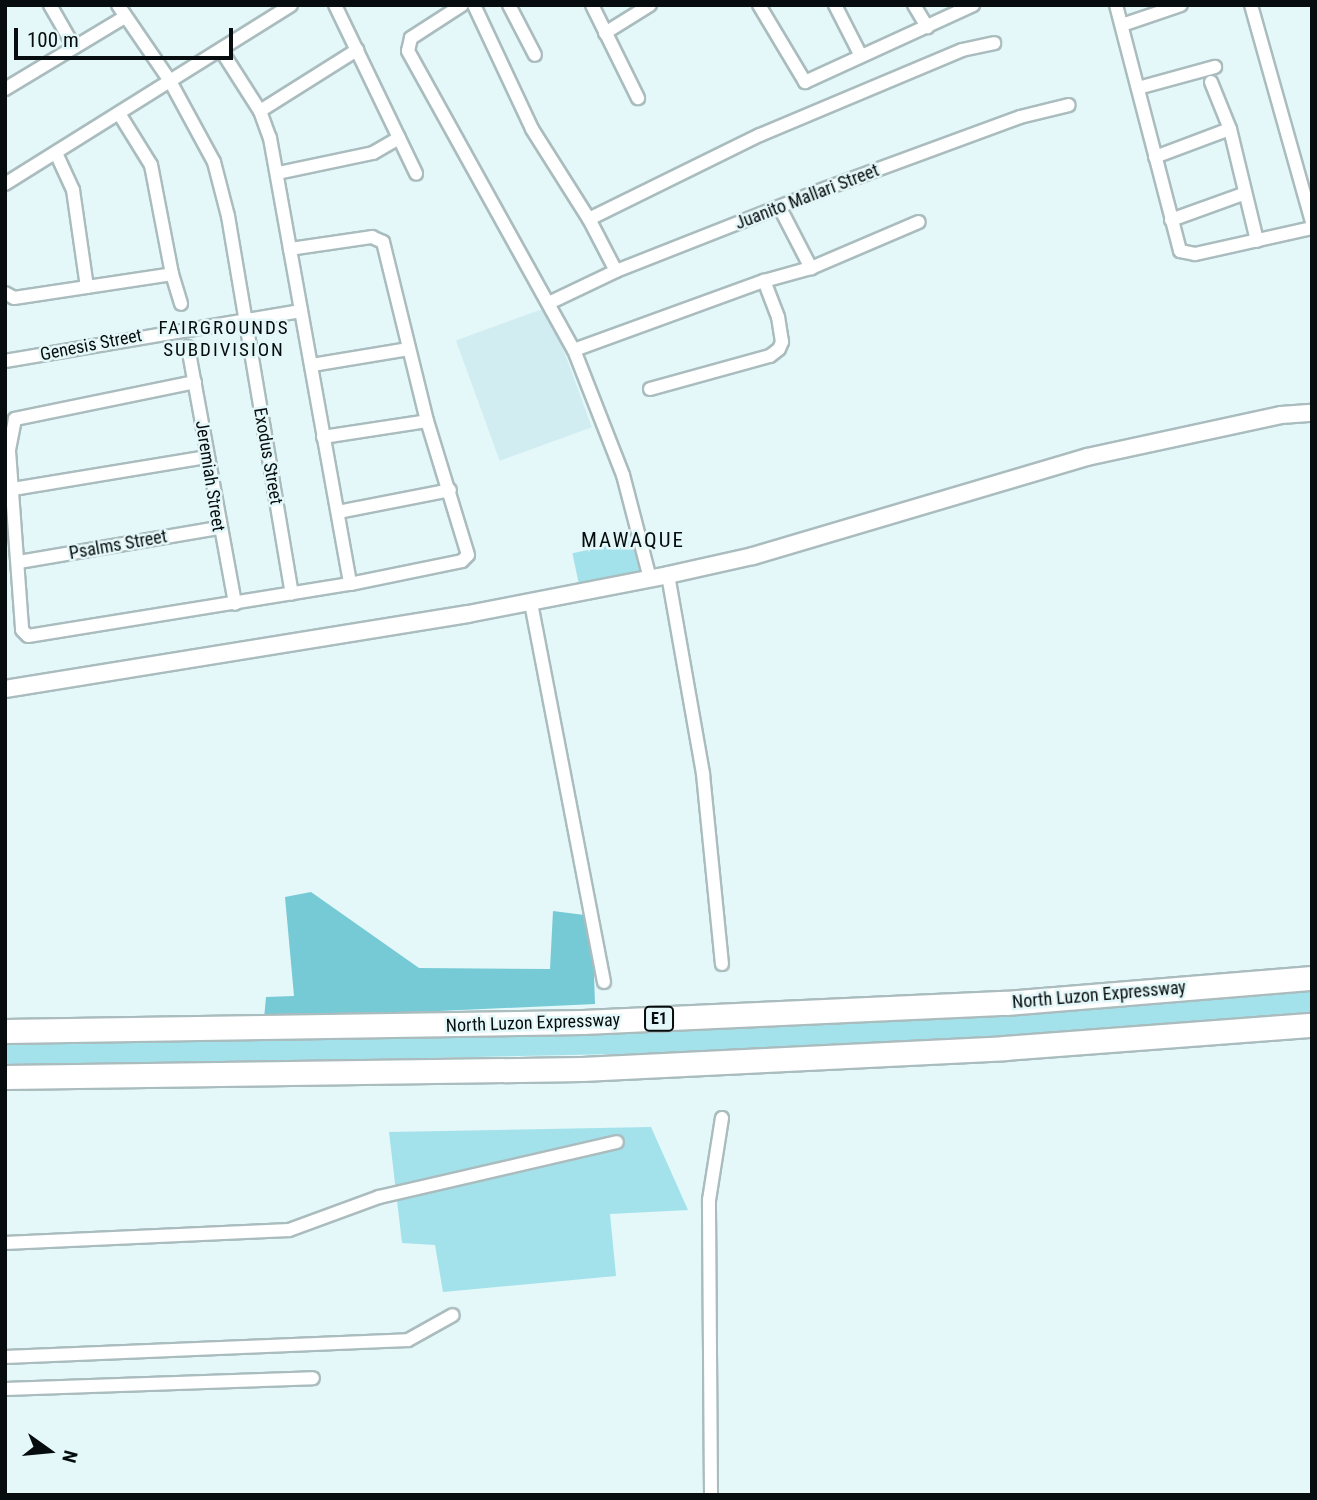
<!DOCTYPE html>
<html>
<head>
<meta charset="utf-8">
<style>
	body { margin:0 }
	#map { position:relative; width:1317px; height:1500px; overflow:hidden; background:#e4f7f9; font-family:"Roboto Condensed",sans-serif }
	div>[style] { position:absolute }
	.built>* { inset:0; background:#d1edf1; transform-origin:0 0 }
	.green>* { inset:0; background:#a3e2eb; transform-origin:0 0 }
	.forest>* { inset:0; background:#76cad5 }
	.roads { filter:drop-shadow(2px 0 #aabcbe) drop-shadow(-2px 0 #aabcbe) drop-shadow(0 2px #aabcbe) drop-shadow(0 -2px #aabcbe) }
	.minor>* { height:12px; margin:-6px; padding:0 6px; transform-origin:6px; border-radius:6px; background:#fff }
	.tertiary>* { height:16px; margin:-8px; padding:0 8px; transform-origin:8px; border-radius:8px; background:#fff }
	.motorway>* { height:23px; margin:-11.5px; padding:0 11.5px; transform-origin:11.5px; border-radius:11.5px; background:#fff }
	span { translate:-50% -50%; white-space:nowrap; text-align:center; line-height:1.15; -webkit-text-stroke:5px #e4f7f9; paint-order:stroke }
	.shield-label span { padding:2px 5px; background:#e4f7f9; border:2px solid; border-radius:5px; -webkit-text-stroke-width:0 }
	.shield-label { font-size:16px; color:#070d0e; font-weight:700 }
	.street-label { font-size:18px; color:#070d0e }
	.neighbourhood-label { font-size:19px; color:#070d0e; letter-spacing:2px }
	.quarter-label { font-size:21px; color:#070d0e; letter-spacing:2px }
	.frame { position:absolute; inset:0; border:7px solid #070d0e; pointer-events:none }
	.north { position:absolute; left:14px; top:1416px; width:70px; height:70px; -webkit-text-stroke:5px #e4f7f9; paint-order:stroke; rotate:105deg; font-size:19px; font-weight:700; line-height:28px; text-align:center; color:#070d0e }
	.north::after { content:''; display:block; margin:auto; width:24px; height:32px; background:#070d0e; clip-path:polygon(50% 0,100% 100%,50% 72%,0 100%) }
	.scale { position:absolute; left:14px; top:28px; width:219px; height:32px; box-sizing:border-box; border:4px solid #070d0e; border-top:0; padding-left:9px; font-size:21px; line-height:24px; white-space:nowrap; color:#070d0e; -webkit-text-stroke:5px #e4f7f9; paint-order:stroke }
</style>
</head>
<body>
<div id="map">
	<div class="built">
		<i style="left:548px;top:307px;width:128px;height:98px;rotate:70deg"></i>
	</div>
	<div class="green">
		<i style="left:635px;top:540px;width:38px;height:64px;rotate:78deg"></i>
		<i style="clip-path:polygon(1312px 990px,1312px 1014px,806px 1050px,5px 1067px,5px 1038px,374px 1037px,798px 1024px)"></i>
		<i style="clip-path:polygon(651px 1127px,688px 1210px,610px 1214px,616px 1276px,443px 1292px,435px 1245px,402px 1243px,389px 1132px)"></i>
	</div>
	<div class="forest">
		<i style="clip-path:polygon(311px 892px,419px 968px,550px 969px,553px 911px,592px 916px,595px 1004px,264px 1019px,266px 997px,294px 996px,285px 897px)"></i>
	</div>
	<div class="roads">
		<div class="minor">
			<i style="left:50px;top:5px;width:46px;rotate:60.1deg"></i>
			<i style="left:118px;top:5px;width:92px;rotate:55.6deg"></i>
			<i style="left:170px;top:81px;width:92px;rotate:61.5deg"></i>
			<i style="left:214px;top:162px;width:56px;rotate:75.5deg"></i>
			<i style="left:228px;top:216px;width:383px;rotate:80.4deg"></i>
			<i style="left:335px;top:5px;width:187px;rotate:64.3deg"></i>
			<i style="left:462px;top:5px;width:61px;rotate:147.1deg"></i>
			<i style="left:411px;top:38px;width:13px;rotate:103deg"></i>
			<i style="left:408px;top:51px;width:342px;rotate:61deg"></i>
			<i style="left:574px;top:350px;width:134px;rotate:68.6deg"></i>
			<i style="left:623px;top:475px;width:107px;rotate:75.4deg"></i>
			<i style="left:474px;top:5px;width:137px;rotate:64.9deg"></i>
			<i style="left:532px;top:129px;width:107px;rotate:57.7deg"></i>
			<i style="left:509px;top:5px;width:56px;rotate:62.5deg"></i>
			<i style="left:592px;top:5px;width:104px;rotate:63.7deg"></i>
			<i style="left:759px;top:5px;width:90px;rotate:59.1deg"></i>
			<i style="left:805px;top:82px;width:185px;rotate:-24.6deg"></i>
			<i style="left:835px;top:5px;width:57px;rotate:63deg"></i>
			<i style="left:914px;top:5px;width:26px;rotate:59deg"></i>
			<i style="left:1116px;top:5px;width:254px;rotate:75.4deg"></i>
			<i style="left:1180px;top:251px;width:15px;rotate:11deg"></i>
			<i style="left:1195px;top:254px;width:120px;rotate:-12.5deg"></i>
			<i style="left:1251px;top:5px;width:225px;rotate:74.3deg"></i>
			<i style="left:1122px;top:25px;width:62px;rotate:-18.7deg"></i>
			<i style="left:605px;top:33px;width:53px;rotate:-31.9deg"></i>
			<i style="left:221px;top:50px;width:72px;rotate:57.4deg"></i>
			<i style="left:260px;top:111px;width:29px;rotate:70deg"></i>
			<i style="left:270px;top:138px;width:453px;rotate:79.8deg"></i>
			<i style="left:1211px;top:82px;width:51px;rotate:68deg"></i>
			<i style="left:1230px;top:129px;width:115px;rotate:76.4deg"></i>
			<i style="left:1138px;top:88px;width:80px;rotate:-15.3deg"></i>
			<i style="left:5px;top:89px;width:140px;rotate:-31deg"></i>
			<i style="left:260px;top:111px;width:115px;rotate:-32.2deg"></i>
			<i style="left:56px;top:153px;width:41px;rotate:65.3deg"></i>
			<i style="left:73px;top:190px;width:98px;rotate:81.8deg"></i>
			<i style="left:1155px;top:157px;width:80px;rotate:-20.5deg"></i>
			<i style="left:278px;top:173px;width:97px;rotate:-11.9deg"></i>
			<i style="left:373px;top:153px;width:30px;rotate:-30deg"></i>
			<i style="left:5px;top:184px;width:337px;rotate:-32deg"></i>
			<i style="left:780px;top:208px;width:68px;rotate:62.7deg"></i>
			<i style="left:1171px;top:220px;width:77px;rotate:-19.9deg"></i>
			<i style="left:616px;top:271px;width:59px;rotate:-117.4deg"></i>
			<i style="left:589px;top:219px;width:191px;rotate:-26.2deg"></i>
			<i style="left:760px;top:135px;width:219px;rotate:-22.8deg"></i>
			<i style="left:962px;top:50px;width:33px;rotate:-12deg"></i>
			<i style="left:172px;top:274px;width:31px;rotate:73deg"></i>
			<i style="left:5px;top:293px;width:10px;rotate:29deg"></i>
			<i style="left:14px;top:298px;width:160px;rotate:-8.6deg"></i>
			<i style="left:172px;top:274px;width:111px;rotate:-100.9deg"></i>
			<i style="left:151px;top:165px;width:59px;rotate:-121.8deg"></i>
			<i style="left:551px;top:302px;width:72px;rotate:-25.5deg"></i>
			<i style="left:616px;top:271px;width:218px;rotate:-21.5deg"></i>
			<i style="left:819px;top:191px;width:214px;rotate:-20.2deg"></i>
			<i style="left:1020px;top:117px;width:50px;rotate:-13.8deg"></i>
			<i style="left:188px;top:347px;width:261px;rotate:79.6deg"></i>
			<i style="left:574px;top:350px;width:202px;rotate:-20deg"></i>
			<i style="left:764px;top:281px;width:49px;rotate:-15.5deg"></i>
			<i style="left:811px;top:268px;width:117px;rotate:-23.1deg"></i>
			<i style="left:5px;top:361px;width:300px;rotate:-9.6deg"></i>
			<i style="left:312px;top:365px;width:98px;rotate:-9.4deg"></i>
			<i style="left:195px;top:382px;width:184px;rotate:168.4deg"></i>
			<i style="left:15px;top:419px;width:33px;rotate:101deg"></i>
			<i style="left:9px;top:451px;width:179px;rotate:85.8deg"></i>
			<i style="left:22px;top:630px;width:8px;rotate:45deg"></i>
			<i style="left:28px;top:636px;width:326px;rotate:-9.2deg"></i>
			<i style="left:350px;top:584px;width:114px;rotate:-11.6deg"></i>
			<i style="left:462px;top:561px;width:8px;rotate:-45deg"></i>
			<i style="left:468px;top:555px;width:140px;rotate:-107deg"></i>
			<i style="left:427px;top:421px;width:184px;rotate:-103.8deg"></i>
			<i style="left:383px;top:242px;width:12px;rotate:-156deg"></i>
			<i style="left:372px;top:237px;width:83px;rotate:171.7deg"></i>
			<i style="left:650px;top:389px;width:124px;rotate:-15.4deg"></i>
			<i style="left:770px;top:356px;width:11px;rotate:-38deg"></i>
			<i style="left:779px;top:349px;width:8px;rotate:-67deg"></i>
			<i style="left:782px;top:342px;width:25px;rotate:-99deg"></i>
			<i style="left:778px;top:317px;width:39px;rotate:-111deg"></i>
			<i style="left:323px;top:437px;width:105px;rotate:-8.7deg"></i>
			<i style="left:13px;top:489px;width:197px;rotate:-9.4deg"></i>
			<i style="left:338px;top:512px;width:114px;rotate:-11.1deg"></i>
			<i style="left:19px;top:562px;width:202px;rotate:-9.7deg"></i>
			<i style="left:668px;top:575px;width:202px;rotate:80deg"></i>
			<i style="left:703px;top:774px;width:191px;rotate:84.3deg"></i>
			<i style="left:531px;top:603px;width:386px;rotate:79.1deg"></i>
			<i style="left:5px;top:1243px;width:284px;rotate:-2.6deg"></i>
			<i style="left:289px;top:1230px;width:96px;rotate:-20.1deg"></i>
			<i style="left:379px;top:1197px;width:244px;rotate:-13deg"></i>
			<i style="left:5px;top:1357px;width:403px;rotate:-2.4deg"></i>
			<i style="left:408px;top:1340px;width:51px;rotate:-29.1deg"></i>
			<i style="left:5px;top:1389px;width:308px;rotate:-2deg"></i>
			<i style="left:711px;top:1495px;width:295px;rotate:-90.4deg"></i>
			<i style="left:709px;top:1200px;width:83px;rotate:-81deg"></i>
		</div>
		<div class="tertiary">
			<i style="left:5px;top:689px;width:469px;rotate:-9.2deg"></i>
			<i style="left:468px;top:614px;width:204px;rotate:-11deg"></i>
			<i style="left:668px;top:575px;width:87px;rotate:-12.6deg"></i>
			<i style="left:753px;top:556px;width:348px;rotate:-16.5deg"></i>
			<i style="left:1087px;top:457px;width:198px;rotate:-12.2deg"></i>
			<i style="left:1281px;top:415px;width:31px;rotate:-4deg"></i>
		</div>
		<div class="motorway">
			<i style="left:5px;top:1031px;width:578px;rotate:-0.89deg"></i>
			<i style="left:583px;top:1022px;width:423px;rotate:-2.6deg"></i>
			<i style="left:1006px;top:1003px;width:307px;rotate:-4.7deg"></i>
			<i style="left:5px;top:1077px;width:577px;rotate:-0.79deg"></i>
			<i style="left:582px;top:1069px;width:423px;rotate:-2.8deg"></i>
			<i style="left:1004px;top:1048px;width:309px;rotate:-4.3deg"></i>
		</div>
	</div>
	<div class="shield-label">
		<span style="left:659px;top:1019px">E1</span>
	</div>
	<div class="street-label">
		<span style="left:807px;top:197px;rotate:-21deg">Juanito Mallari Street</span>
		<span style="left:91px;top:345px;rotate:-11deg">Genesis Street</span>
		<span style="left:268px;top:456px;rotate:80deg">Exodus Street</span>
		<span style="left:210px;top:476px;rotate:81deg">Jeremiah Street</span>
		<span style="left:118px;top:545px;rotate:-10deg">Psalms Street</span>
		<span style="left:1099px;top:995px;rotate:-5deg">North Luzon Expressway</span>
		<span style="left:533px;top:1023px;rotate:-2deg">North Luzon Expressway</span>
	</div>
	<div class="neighbourhood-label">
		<span style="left:224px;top:339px">FAIRGROUNDS<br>SUBDIVISION</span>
	</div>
	<div class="quarter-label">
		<span style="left:633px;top:540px">MAWAQUE</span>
	</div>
	<div class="frame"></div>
	<div class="north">N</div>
	<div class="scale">100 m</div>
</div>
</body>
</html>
